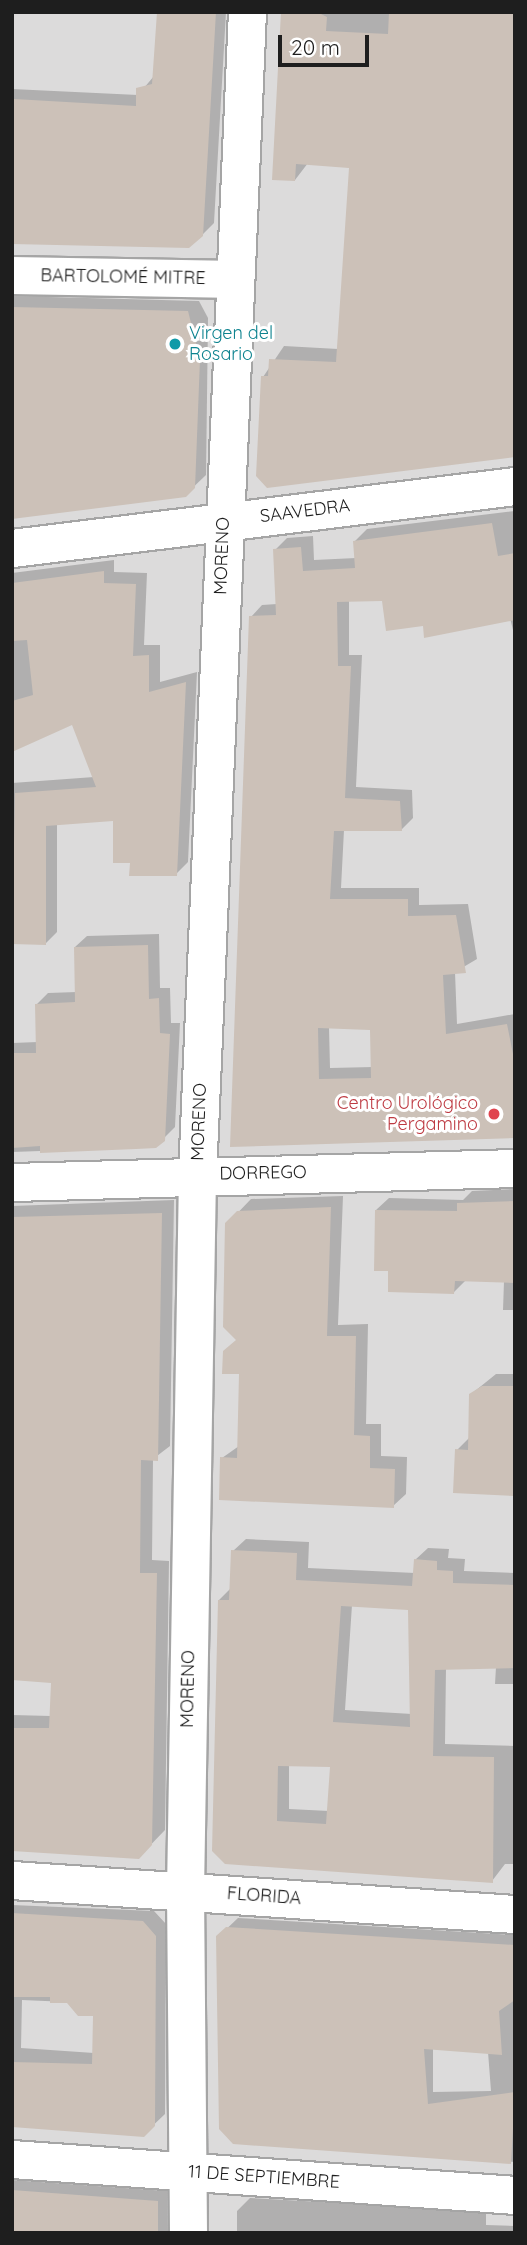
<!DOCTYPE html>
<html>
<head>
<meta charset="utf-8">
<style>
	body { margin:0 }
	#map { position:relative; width:527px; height:2245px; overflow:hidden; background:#f0ebe3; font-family:Quicksand,sans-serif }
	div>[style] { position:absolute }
	.residential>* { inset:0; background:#dcdbdb; transform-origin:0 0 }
	.shadow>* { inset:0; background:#0003 }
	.building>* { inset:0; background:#ccc1b8 }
	.roads { filter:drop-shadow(2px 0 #a5a5a5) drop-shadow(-2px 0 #a5a5a5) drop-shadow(0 2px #a5a5a5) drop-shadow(0 -2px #a5a5a5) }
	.minor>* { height:37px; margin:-18.5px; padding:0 18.5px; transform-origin:18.5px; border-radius:18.5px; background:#fff }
	.dots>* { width:19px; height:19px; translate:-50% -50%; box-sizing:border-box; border:4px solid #fff; border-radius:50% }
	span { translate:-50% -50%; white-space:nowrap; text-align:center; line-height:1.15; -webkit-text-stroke:6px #fff; paint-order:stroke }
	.street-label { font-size:18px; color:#1e1e1e }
	.culture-label { font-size:18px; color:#0d838f }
	.left { translate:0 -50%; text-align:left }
	.health-label { font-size:18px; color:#be3a42 }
	.right { translate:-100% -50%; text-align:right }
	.frame { position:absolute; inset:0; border:14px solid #1e1e1e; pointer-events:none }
	.scale { position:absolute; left:278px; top:35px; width:91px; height:32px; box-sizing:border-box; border:4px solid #1e1e1e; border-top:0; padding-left:9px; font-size:21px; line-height:24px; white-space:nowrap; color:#1e1e1e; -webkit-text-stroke:5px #fff; paint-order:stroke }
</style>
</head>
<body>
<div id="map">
	<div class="residential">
		<i style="left:12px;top:12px;width:503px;height:2221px"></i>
	</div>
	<div class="shadow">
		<i style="clip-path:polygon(161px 12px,226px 12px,214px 223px,202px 235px,12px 242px,12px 89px,138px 95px,154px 76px)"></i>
		<i style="clip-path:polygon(283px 12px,515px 12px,515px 455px,263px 377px,284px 346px,338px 349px,351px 166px,308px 163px,295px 180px)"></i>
		<i style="clip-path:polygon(12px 296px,199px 301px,208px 318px,206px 475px,185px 495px,12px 517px)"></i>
		<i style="clip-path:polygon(evenodd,515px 511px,515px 638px,510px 618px,424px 624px,384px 599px,349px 600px,349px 655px,362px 655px,356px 787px,412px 790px,413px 818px,401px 830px,344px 830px,341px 888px,419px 888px,419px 905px,468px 904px,477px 959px,455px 972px,457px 1024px,515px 1014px,515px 1137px,232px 1145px,251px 617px,262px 605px,277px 604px,275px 550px,287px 538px,313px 536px,314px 560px,356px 558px,355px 541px,367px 529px,515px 511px,329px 1027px,372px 1028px,373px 1067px,330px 1068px,329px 1027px)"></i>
		<i style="clip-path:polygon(114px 560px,114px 572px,147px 573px,144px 645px,160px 645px,160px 682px,197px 672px,188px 862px,176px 874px,132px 862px,115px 819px,57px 823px,57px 932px,45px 944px,12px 942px,12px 783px,94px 777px,73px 723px,12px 750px,12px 573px)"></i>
		<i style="clip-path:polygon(159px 934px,160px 988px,170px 988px,171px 1023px,180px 1023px,175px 1127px,155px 1147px,12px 1152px,12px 1043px,38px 1042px,37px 1004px,48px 993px,77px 992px,75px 947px,87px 936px)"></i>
		<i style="clip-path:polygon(515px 1189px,515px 1310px,503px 1310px,504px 1281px,466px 1280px,454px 1292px,390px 1269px,376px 1210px,389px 1198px,463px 1200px,472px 1191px)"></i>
		<i style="clip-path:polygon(343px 1196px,338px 1325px,368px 1324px,366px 1424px,381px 1424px,381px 1456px,407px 1457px,406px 1494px,393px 1506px,222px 1458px,239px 1446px,240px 1372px,227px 1224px,251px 1199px)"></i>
		<i style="clip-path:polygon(174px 1200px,170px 1446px,153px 1459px,152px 1560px,169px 1561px,165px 1830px,139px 1857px,12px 1849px,12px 1715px,51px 1716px,53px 1682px,12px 1678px,12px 1206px)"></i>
		<i style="clip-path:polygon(496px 1374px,515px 1374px,515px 1494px,457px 1450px,470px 1437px,470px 1395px)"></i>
		<i style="clip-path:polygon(evenodd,246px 1539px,309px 1542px,308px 1568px,415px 1573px,415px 1560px,428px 1548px,449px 1549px,448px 1558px,465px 1559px,464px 1571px,515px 1573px,515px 1684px,495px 1684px,496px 1667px,446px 1668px,445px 1744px,515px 1746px,515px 1864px,505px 1864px,492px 1881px,226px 1863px,219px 1600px,231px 1588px,233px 1551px,246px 1539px,352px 1605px,410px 1608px,412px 1714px,345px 1710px,352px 1605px,246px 1539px,289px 1764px,332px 1765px,329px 1811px,289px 1809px,289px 1764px)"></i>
		<i style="clip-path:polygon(evenodd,12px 1905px,154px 1911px,166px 1924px,165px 2114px,143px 2135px,12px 2126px,12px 1905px,22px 2000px,68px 2002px,95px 2014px,94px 2053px,21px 2048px,22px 2000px)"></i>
		<i style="clip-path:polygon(evenodd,238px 1918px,515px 1935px,515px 2162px,234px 2142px,218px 1937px,238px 1918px,433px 2048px,488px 2052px,491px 2091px,433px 2092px,433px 2048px)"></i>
		<i style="clip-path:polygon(12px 2180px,167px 2191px,168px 2233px,12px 2233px)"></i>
		<i style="clip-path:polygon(250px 2198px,486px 2211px,486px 2225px,515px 2226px,515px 2233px,237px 2233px,237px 2211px)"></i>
	</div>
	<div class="building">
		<i style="clip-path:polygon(157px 12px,216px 12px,203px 236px,189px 248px,12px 244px,14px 99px,136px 106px,136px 88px,152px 84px)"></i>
		<i style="clip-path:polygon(281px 12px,317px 12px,327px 17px,326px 31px,388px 34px,389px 12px,515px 12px,515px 457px,267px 488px,256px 476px,261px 376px,268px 376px,269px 359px,336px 362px,349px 168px,296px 164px,295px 181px,272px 180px)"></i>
		<i style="clip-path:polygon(12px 307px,188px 311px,200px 359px,195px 488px,186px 497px,12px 519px)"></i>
		<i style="clip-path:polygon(evenodd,492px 523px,498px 556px,515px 553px,515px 620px,424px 638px,423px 626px,386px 631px,382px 601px,337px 602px,338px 666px,351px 666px,345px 798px,400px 801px,402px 831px,334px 831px,330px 899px,408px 899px,408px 916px,456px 915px,466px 973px,443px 975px,446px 1034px,507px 1024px,515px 1064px,515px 1138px,230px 1147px,249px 616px,276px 615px,273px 549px,301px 547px,303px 571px,355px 568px,353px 541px,492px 523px,318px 1028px,370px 1030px,371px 1078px,319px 1079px,318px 1028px)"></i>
		<i style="clip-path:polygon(104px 571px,104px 583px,136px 584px,133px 656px,149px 655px,149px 692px,186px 682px,177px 876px,129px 876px,130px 863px,113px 863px,113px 821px,46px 826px,46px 945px,12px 944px,15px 793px,96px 787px,72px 725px,12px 752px,12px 701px,33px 695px,27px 640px,12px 641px,12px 583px)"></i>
		<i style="clip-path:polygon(148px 945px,149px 999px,159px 998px,160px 1033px,170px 1034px,165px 1141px,156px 1148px,136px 1149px,40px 1153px,40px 1146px,12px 1148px,12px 1053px,36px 1053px,35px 1004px,75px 1002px,74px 947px)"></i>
		<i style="clip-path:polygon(515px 1201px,515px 1283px,455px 1281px,454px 1294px,388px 1292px,388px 1271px,374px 1271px,375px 1210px,457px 1211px,457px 1203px)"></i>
		<i style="clip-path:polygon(331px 1207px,327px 1336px,356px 1336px,354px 1435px,370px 1436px,370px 1468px,395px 1469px,394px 1508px,219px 1500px,220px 1457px,237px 1458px,239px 1374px,222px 1374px,223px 1351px,236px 1340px,223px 1327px,225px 1223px,237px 1211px)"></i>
		<i style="clip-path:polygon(162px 1213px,158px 1461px,141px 1460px,140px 1573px,157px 1573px,152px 1845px,139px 1859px,12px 1851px,12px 1728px,49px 1728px,51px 1683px,12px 1680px,12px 1217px)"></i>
		<i style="clip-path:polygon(482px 1386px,515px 1386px,515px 1496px,453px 1493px,455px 1449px,468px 1450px,469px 1394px)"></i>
		<i style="clip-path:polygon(evenodd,231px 1550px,297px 1553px,296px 1580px,412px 1586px,414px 1559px,437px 1561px,437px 1570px,453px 1571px,453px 1583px,515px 1585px,515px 1668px,435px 1670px,433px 1756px,494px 1757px,493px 1883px,225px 1864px,212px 1851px,218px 1600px,229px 1600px,231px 1550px,341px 1606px,408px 1610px,410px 1727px,333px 1722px,341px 1606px,231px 1550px,278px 1766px,330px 1767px,326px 1824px,277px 1821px,278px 1766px)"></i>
		<i style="clip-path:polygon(12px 1913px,143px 1921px,156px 1936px,155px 2126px,144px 2137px,12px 2127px,12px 2062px,92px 2064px,93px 2016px,78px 2016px,67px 2003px,50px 2003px,50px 1997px,12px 1997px)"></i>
		<i style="clip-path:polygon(226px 1927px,515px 1945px,515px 2000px,499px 2011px,502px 2055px,424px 2049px,428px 2104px,515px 2092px,511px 2164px,233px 2144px,219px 2129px,216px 1936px)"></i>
		<i style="clip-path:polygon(12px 2190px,158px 2201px,158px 2233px,12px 2233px)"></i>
	</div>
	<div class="roads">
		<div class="minor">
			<i style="left:12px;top:275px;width:221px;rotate:1deg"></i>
			<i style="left:12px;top:548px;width:507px;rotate:-7.03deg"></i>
			<i style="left:12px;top:1182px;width:503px;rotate:-1.59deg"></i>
			<i style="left:12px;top:1880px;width:504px;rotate:3.87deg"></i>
			<i style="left:12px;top:2159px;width:504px;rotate:4.09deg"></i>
			<i style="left:188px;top:2233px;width:342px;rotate:-90.5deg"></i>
			<i style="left:185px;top:1891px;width:716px;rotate:-89.04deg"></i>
			<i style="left:197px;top:1175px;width:1164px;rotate:-87.54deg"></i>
		</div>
	</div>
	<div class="dots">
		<i style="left:175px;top:344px;background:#0f9aa8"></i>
		<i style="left:494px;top:1114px;background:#e0444e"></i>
	</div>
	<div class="street-label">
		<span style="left:123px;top:277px;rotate:1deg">BARTOLOMÉ MITRE</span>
		<span style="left:305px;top:511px;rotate:-7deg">SAAVEDRA</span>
		<span style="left:222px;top:556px;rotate:-88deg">MORENO</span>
		<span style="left:199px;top:1122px;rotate:-88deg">MORENO</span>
		<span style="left:263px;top:1173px;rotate:-1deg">DORREGO</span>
		<span style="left:188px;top:1689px;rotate:-89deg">MORENO</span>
		<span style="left:264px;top:1896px;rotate:4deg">FLORIDA</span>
		<span style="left:264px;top:2177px;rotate:4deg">11 DE SEPTIEMBRE</span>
	</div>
	<div class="culture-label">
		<span class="left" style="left:189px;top:344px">Virgen del<br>Rosario</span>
	</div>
	<div class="health-label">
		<span class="right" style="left:478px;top:1114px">Centro Urológico<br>Pergamino</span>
	</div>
	<div class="frame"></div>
	<div class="scale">20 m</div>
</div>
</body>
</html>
